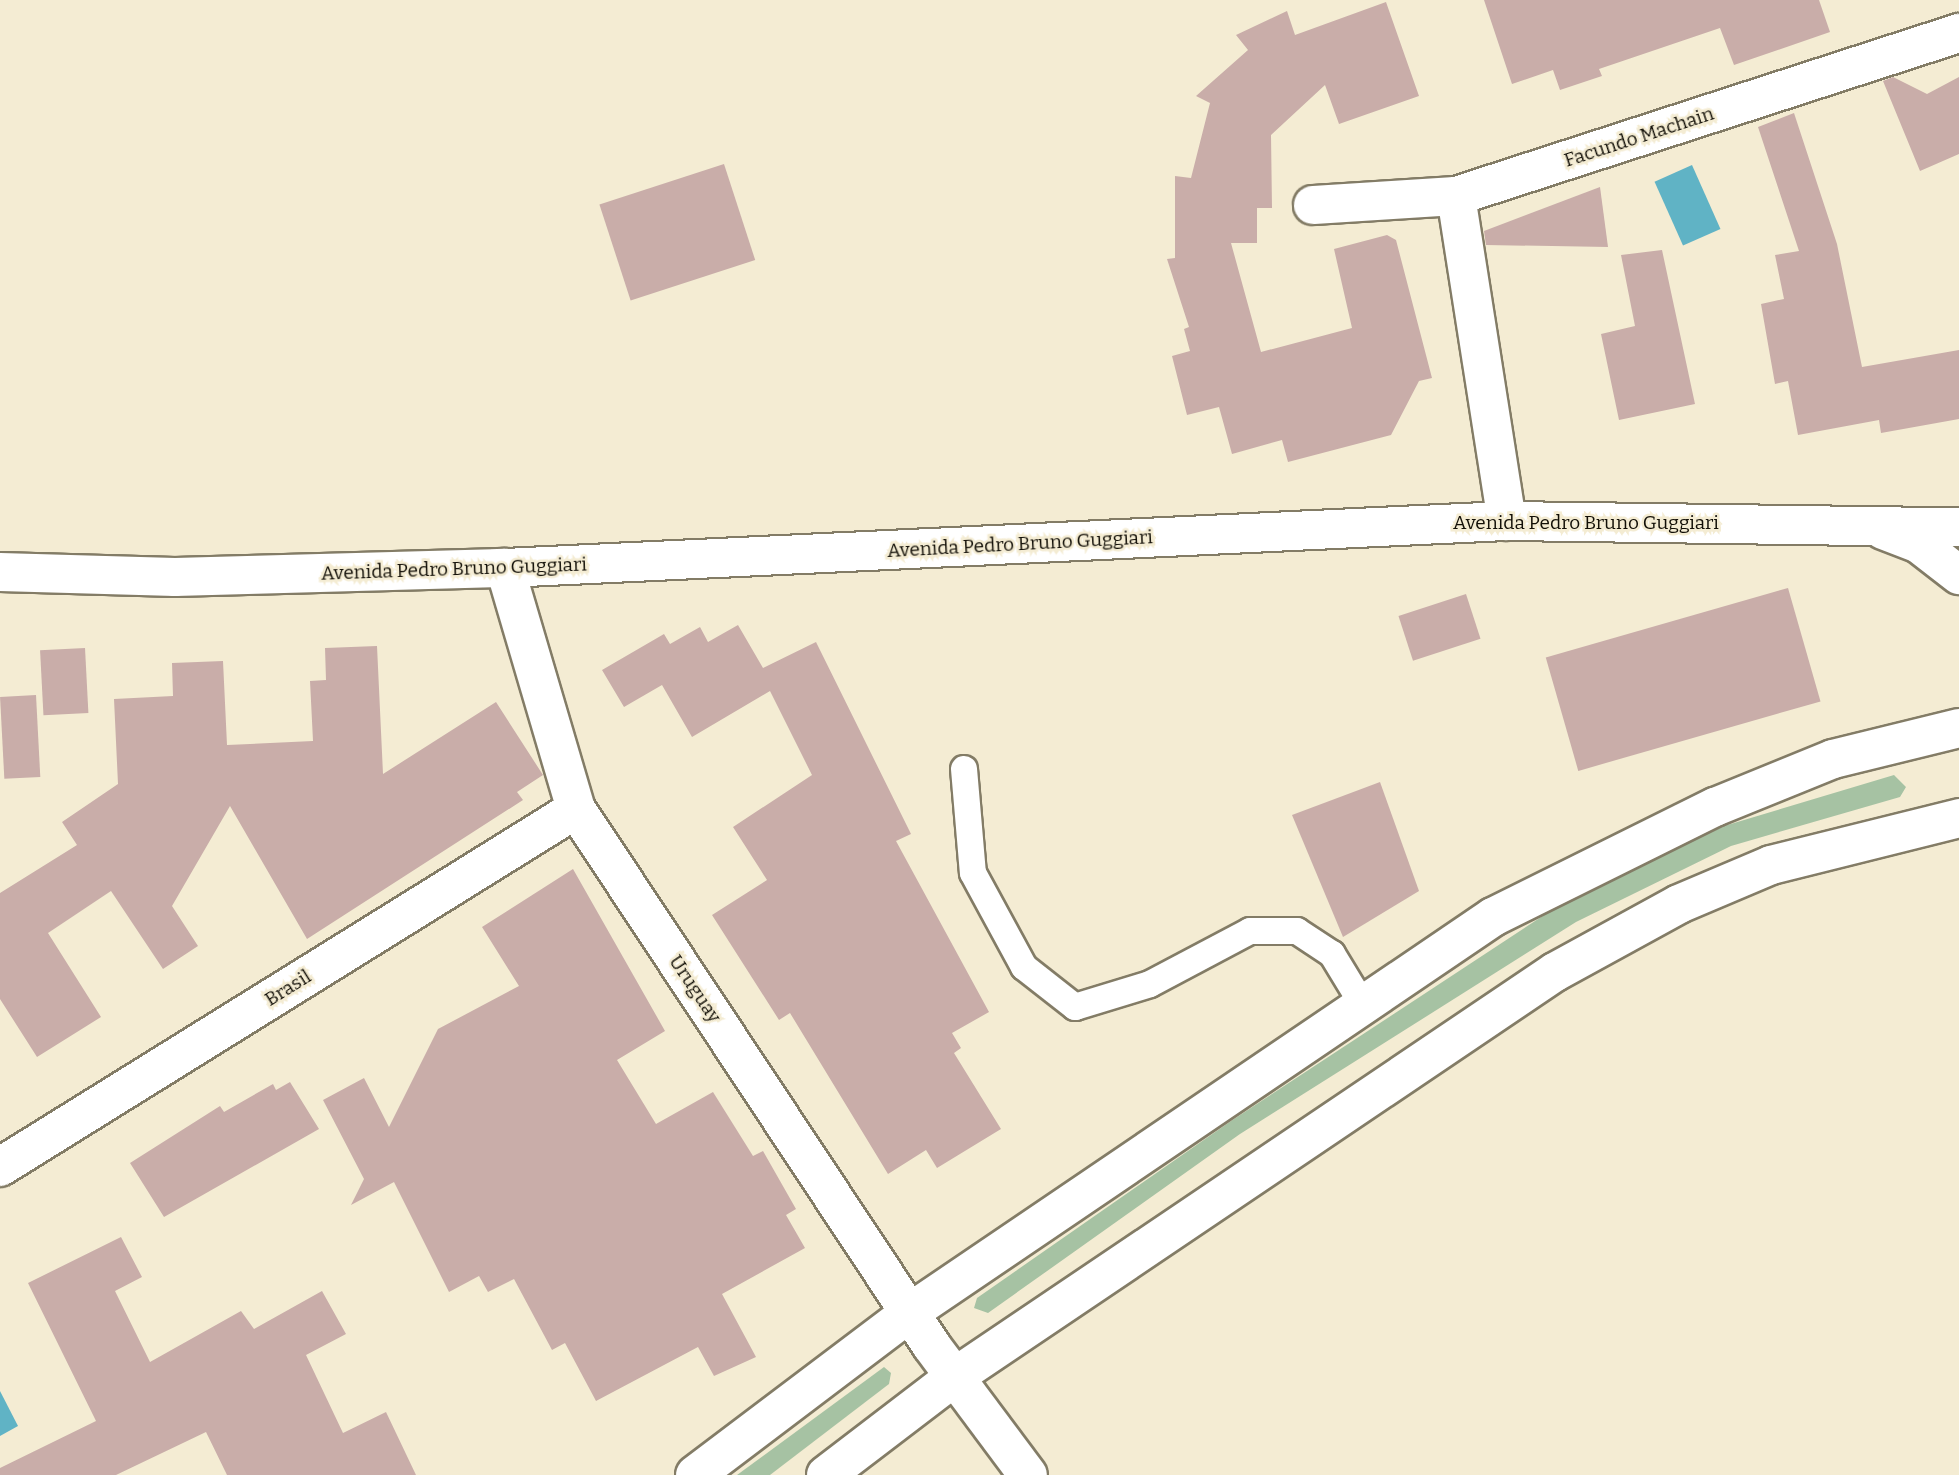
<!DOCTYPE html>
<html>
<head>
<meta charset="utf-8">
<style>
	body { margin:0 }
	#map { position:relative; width:1959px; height:1475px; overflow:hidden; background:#f4ecd3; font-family:Bitter,serif }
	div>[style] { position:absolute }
	.green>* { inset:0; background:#a6c2a3 }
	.water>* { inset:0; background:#60b3c5; transform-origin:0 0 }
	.building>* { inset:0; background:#c9ada9; transform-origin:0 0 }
	.roads { filter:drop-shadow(2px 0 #837c66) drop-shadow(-2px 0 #837c66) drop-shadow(0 2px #837c66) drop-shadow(0 -2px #837c66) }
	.service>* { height:26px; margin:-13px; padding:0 13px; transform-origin:13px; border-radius:13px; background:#fff }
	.minor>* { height:38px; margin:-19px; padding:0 19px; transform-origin:19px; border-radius:19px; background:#fff }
	.primary>* { height:38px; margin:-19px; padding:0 19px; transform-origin:19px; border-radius:19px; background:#fff }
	span { translate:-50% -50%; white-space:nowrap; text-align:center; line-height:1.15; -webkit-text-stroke:5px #f4ecd3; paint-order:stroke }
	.street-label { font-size:19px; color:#120f07 }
</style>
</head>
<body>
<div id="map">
	<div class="green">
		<i style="clip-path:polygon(1894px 775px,1906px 787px,1900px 797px,1731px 846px,1576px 922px,1240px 1134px,988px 1313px,974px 1308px,977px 1298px,1231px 1121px,1564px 902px,1724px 826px)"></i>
		<i style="clip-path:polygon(884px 1367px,891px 1373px,889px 1384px,770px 1475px,737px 1475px)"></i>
	</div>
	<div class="water">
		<i style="left:1692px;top:165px;width:70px;height:41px;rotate:66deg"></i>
		<i style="clip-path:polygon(0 1391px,18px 1426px,0 1436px)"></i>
	</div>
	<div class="building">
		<i style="clip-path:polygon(1484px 0,1819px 0,1830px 32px,1734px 65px,1720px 28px,1599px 69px,1602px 76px,1560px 90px,1553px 70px,1512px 84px)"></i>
		<i style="clip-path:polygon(1386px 2px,1419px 96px,1339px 124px,1325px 85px,1271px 135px,1272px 208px,1257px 208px,1257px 243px,1231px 243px,1261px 352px,1352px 328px,1334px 249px,1387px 235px,1396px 240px,1432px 378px,1419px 381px,1391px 435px,1288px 462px,1282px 440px,1232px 454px,1219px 407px,1187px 415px,1172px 356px,1190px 351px,1184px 329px,1189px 327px,1167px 259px,1175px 258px,1175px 176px,1191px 178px,1210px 103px,1196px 96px,1248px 50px,1236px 35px,1287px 11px,1295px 35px)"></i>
		<i style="clip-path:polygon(1893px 77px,1927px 94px,1959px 77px,1959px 154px,1920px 171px,1883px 81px)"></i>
		<i style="clip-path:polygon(1794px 113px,1837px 244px,1862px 367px,1959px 350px,1959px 419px,1881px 433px,1879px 420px,1798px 435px,1788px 381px,1775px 384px,1761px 304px,1784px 299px,1775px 255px,1799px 251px,1758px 127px)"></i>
		<i style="left:724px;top:164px;width:101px;height:131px;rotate:72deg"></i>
		<i style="clip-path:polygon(1600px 187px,1608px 247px,1486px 245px,1484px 231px)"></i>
		<i style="clip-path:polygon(1662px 250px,1695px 404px,1619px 420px,1601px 334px,1635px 326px,1621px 255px)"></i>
		<i style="left:1788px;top:588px;width:118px;height:252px;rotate:74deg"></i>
		<i style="left:1466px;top:594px;width:47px;height:71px;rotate:72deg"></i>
		<i style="clip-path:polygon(738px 625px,763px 668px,816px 642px,911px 834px,896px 841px,989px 1012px,952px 1033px,961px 1048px,954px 1053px,1001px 1129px,937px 1168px,926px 1150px,888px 1174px,790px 1013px,779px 1020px,712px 915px,767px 880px,733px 827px,812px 775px,770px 691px,692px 737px,662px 685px,624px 707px,602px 670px,664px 634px,670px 644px,700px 627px,708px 642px)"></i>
		<i style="clip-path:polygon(377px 646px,383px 774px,496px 702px,543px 775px,517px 792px,523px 800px,307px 939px,230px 806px,172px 906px,198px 946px,163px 969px,111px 891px,48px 933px,101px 1017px,37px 1057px,0 999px,0 893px,77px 845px,62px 822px,118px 784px,114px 699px,173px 696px,172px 663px,223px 661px,227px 745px,313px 741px,310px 681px,326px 680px,325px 648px)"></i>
		<i style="left:85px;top:648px;width:65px;height:45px;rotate:87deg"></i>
		<i style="left:36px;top:695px;width:82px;height:36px;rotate:87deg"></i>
		<i style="clip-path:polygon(1380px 782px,1419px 891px,1343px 937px,1292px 815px)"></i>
		<i style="clip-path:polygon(573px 869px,665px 1031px,617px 1060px,656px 1124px,713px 1092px,753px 1156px,763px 1151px,796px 1209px,786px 1215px,805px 1248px,722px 1294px,756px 1357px,714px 1376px,698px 1347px,596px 1401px,565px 1343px,552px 1350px,514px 1279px,488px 1292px,479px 1276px,449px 1292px,394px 1182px,351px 1205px,364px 1179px,323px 1100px,364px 1078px,389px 1127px,438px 1029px,519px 986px,482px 927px)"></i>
		<i style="clip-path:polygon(290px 1082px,319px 1129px,164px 1217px,130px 1163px,220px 1106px,224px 1112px,273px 1084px,276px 1090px)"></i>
		<i style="clip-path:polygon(121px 1237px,142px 1277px,115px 1291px,150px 1362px,241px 1311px,254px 1329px,322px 1291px,346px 1334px,306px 1355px,343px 1433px,386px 1412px,416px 1475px,227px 1475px,206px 1432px,116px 1475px,0 1475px,0 1468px,96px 1421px,28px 1283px)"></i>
	</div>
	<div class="roads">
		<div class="service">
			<i style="left:964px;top:769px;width:104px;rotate:85.1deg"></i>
			<i style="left:973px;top:873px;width:107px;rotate:61.5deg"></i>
			<i style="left:1024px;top:967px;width:65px;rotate:38.1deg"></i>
			<i style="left:1075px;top:1007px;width:78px;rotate:-17deg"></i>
			<i style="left:1150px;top:984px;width:113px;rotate:-27.9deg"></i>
			<i style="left:1250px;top:931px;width:47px"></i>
			<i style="left:1297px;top:931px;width:42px;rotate:33.3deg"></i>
			<i style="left:1332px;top:954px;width:60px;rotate:58.7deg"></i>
		</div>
		<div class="minor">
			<i style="left:1456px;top:196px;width:329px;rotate:81.1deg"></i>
			<i style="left:1313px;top:205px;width:143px;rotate:-3.6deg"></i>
			<i style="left:1456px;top:196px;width:529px;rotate:-17.96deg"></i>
			<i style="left:505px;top:568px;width:251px;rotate:73.6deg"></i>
			<i style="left:576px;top:809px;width:643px;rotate:56.48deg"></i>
			<i style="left:931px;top:1345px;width:162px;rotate:53.3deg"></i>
			<i style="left:0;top:1167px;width:678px;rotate:-31.86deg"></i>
		</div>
		<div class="primary">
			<i style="left:1883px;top:530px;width:39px;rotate:21deg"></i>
			<i style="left:1919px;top:544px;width:51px;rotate:37.8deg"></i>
			<i style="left:0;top:572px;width:175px;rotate:1.6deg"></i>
			<i style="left:175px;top:577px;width:330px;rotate:-1.6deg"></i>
			<i style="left:505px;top:568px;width:1003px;rotate:-2.69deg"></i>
			<i style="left:1507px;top:521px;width:452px;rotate:0.8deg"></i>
			<i style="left:695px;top:1475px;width:268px;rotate:-37.1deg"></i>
			<i style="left:909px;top:1313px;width:706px;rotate:-34.14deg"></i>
			<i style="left:1493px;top:917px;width:248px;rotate:-26.4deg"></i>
			<i style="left:1715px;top:807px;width:127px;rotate:-22.1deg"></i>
			<i style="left:1833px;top:759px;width:130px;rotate:-13.8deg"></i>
			<i style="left:826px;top:1475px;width:160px;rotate:-37.4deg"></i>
			<i style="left:953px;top:1378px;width:726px;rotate:-34deg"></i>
			<i style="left:1555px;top:972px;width:141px;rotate:-28.7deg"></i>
			<i style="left:1679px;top:904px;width:100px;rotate:-23deg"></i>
			<i style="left:1771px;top:865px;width:194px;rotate:-14deg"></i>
		</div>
	</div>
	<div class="street-label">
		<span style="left:1639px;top:137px;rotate:-18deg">Facundo Machain</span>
		<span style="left:1586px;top:523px">Avenida Pedro Bruno Guggiari</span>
		<span style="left:1020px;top:544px;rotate:-3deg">Avenida Pedro Bruno Guggiari</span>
		<span style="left:454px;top:569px;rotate:-2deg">Avenida Pedro Bruno Guggiari</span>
		<span style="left:288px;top:988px;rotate:-32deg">Brasil</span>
		<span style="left:695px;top:989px;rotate:56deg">Uruguay</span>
	</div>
</div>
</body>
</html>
